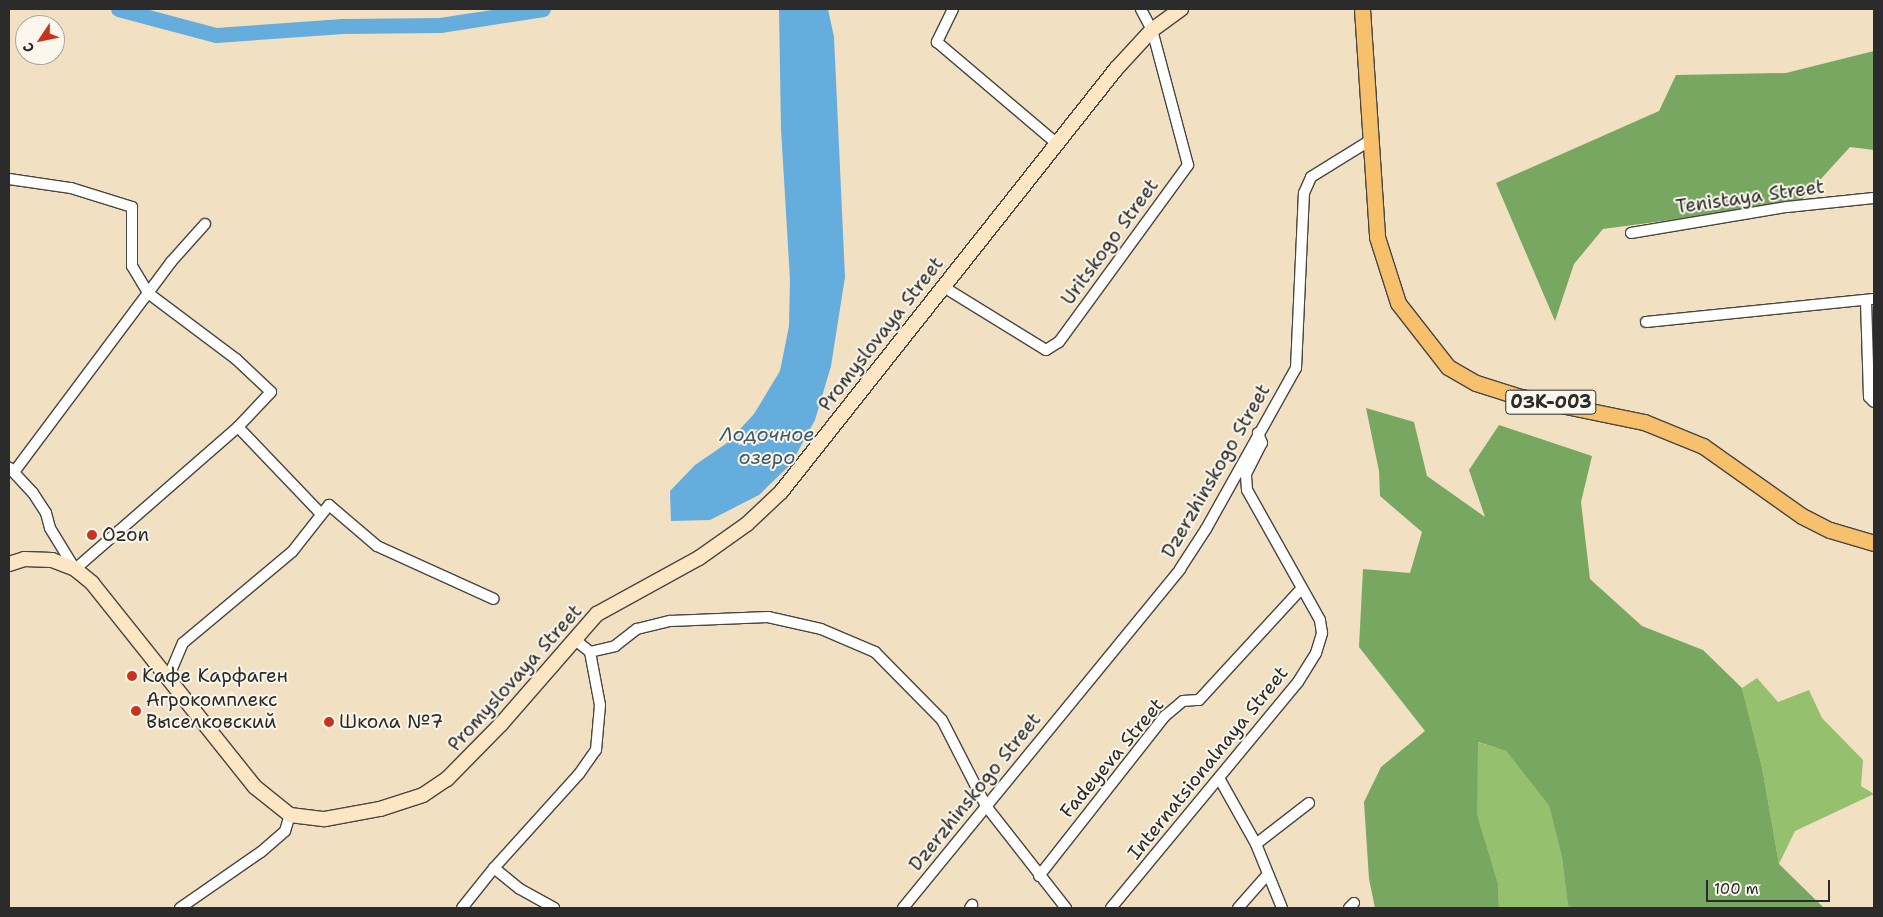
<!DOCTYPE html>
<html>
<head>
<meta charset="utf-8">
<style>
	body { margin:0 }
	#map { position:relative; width:1883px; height:917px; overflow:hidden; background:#f2e0c2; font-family:"Shantell Sans",sans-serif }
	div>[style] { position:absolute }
	.green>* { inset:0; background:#95c16f }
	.forest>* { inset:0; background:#78a762 }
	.water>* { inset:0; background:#64addc }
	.river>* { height:15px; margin:-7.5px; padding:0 7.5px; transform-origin:7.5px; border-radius:7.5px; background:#64addc }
	.roads { filter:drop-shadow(1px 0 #494642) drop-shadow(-1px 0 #494642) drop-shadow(0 1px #494642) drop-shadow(0 -1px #494642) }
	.minor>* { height:10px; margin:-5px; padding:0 5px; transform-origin:5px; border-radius:5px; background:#fff }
	.secondary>* { height:14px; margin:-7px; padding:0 7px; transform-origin:7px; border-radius:7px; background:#fce6c4 }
	.primary>* { height:15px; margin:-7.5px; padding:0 7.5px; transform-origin:7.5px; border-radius:7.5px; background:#f7c06c }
	.dots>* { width:14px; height:14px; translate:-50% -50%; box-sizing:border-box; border:2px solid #fbf7ec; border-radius:50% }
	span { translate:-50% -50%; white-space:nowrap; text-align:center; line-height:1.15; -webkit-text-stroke:4px #fbf7ec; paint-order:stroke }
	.shield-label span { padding:1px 4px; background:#fbf7ec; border:1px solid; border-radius:4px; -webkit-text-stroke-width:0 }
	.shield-label { font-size:18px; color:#2b2b2b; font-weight:700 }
	.street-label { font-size:19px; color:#2b2b2b }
	.poi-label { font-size:19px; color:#2b2b2b }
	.left { translate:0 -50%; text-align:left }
	.water-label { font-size:20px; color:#3f5869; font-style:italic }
	.frame { position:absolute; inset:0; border:10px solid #2b2b2b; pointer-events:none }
	.north { position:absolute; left:15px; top:15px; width:50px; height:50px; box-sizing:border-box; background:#fbf7ec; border:1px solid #a8a59f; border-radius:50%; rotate:236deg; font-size:14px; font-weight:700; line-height:20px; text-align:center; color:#2b2b2b }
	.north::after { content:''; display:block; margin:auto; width:18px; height:22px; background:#c8321e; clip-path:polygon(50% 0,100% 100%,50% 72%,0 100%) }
	.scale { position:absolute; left:1706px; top:880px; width:124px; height:22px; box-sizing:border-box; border:2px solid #2b2b2b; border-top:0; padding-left:6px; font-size:15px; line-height:18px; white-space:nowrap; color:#2b2b2b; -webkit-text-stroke:4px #fbf7ec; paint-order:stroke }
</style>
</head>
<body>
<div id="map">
	<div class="green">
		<i style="clip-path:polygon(1757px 678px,1778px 702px,1809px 690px,1822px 718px,1863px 760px,1861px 786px,1874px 794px,1795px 831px,1779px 864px,1762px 767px,1742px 688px)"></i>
		<i style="clip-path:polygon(1477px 742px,1506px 751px,1549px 806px,1562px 858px,1568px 905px,1576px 908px,1499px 908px,1498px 883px,1477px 814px)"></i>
	</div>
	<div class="forest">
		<i style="clip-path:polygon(1874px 51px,1874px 150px,1850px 147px,1799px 203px,1603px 229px,1574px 264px,1555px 321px,1496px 183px,1659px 111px,1676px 75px,1786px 73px)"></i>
		<i style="clip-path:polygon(1366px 408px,1414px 422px,1427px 476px,1485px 517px,1469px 470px,1499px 425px,1592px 456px,1581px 502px,1590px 579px,1642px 626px,1703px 650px,1742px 688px,1762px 767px,1779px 864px,1824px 908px,1576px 908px,1568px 906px,1562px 858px,1549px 806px,1506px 751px,1478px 742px,1477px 814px,1498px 883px,1499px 908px,1375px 908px,1369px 879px,1364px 802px,1381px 767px,1425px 731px,1359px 647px,1363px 569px,1410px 573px,1422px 532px,1380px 496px,1379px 471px)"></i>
	</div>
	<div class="water">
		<i style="clip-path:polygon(779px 9px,828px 9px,834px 37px,845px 277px,831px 366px,815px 420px,791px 464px,759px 495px,710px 520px,671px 521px,670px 491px,695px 465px,727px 443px,754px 414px,780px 371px,789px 326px,790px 280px,781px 129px)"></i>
	</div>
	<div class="river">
		<i style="left:118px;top:9px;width:101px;rotate:14.9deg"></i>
		<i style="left:216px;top:35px;width:127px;rotate:-4.1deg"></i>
		<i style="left:343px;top:26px;width:97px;rotate:-0.6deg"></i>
		<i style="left:440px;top:25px;width:104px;rotate:-8.8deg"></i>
	</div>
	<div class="roads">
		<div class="minor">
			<i style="left:953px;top:9px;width:37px;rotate:116deg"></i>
			<i style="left:937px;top:42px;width:156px;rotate:40.3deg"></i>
			<i style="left:9px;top:179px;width:63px;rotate:8.3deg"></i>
			<i style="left:71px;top:188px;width:64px;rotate:17.3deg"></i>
			<i style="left:132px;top:207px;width:59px;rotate:90deg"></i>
			<i style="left:132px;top:266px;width:31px;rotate:59deg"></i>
			<i style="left:148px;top:293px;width:110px;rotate:36.9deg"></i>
			<i style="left:236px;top:359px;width:48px;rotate:43.3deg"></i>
			<i style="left:271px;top:392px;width:48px;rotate:133.3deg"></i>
			<i style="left:238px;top:427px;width:216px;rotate:138.9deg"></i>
			<i style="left:75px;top:569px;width:48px;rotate:-121.4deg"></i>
			<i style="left:50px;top:528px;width:16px;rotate:-105deg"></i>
			<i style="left:46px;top:513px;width:24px;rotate:-123deg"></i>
			<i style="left:33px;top:493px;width:35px;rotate:-133deg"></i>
			<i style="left:1631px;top:233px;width:158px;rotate:-9.5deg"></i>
			<i style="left:1787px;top:207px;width:87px;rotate:-5.9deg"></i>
			<i style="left:942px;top:286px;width:122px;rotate:31.6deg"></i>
			<i style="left:1046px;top:350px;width:15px;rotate:-32deg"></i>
			<i style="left:1059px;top:342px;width:219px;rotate:-53.9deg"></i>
			<i style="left:1188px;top:165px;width:140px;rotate:-104.9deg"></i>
			<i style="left:1152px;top:30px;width:24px;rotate:-118deg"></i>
			<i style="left:1866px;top:301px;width:96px;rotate:88.2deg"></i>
			<i style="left:1869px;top:397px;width:7px;rotate:45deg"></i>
			<i style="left:1646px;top:322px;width:229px;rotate:-5.8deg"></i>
			<i style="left:238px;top:427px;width:120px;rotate:46.3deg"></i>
			<i style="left:14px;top:472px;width:262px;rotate:-53.2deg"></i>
			<i style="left:171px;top:262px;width:51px;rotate:-48.2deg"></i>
			<i style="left:574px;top:639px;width:21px;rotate:39deg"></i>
			<i style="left:590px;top:652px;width:26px;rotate:-13deg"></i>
			<i style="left:615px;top:646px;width:28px;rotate:-38deg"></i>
			<i style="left:637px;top:629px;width:34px;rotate:-14deg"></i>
			<i style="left:670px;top:621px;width:98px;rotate:-2.3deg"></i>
			<i style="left:768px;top:617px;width:54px;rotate:12.8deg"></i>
			<i style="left:821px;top:629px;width:59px;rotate:23.1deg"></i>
			<i style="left:875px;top:652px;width:95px;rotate:45.4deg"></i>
			<i style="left:942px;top:720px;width:97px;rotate:62.9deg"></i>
			<i style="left:986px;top:806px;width:130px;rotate:51.9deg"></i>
			<i style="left:168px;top:678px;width:38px;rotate:-67deg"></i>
			<i style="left:183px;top:643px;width:142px;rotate:-39.9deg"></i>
			<i style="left:292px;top:552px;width:60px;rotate:-51.8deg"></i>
			<i style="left:329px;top:505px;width:63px;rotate:40.5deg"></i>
			<i style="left:377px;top:546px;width:128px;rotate:24.4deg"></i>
			<i style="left:1219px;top:778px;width:76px;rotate:60.7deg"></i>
			<i style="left:1256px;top:844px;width:69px;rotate:67.9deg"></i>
			<i style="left:1256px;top:844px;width:67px;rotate:-37.7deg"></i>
			<i style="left:494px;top:868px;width:33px;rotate:39deg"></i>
			<i style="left:520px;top:889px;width:39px;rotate:29deg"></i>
			<i style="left:1039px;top:876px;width:204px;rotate:-51.8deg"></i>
			<i style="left:1165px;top:716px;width:23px;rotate:-40deg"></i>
			<i style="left:1183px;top:701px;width:16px;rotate:-4deg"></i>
			<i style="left:1199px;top:700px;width:152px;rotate:-47.4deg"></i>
			<i style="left:180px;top:908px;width:98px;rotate:-34.7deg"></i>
			<i style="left:261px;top:852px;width:32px;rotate:-41deg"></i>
			<i style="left:285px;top:831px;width:17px;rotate:-73deg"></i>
			<i style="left:462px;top:908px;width:51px;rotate:-51.3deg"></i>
			<i style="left:494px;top:868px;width:127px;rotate:-47.9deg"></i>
			<i style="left:579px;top:774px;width:29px;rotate:-55deg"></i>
			<i style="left:596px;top:750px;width:45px;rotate:-84.9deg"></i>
			<i style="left:600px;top:705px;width:54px;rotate:-100.7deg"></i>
			<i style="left:903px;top:908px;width:438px;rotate:-50.7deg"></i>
			<i style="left:1180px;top:569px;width:48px;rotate:-57deg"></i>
			<i style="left:1206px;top:529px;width:184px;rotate:-60.8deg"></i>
			<i style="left:1296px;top:368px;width:175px;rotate:-87.4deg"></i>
			<i style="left:1304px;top:193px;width:17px;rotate:-66deg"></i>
			<i style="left:1311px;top:177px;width:68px;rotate:-31.8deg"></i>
			<i style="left:970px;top:908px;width:4px;rotate:-56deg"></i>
			<i style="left:1111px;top:908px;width:293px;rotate:-50.4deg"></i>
			<i style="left:1298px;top:682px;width:34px;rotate:-58deg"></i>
			<i style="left:1316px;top:653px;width:21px;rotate:-73deg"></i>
			<i style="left:1322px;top:633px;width:13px;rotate:-99deg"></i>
			<i style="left:1320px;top:620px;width:149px;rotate:-119.3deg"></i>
			<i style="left:1247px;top:490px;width:16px;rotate:-94deg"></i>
			<i style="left:1246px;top:474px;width:35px;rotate:-63deg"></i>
			<i style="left:1262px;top:443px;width:11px;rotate:-112deg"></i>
			<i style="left:1238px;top:908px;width:45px;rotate:-48.6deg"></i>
			<i style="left:1349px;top:908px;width:7px;rotate:-45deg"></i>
		</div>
		<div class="secondary">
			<i style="left:9px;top:564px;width:16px;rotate:-18deg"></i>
			<i style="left:24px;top:559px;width:28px;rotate:2deg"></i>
			<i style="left:52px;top:560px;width:25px;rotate:21deg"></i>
			<i style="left:75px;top:569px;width:22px;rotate:39deg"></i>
			<i style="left:92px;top:583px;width:261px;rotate:51.4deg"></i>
			<i style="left:255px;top:787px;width:45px;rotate:38.7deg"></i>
			<i style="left:290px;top:815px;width:35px;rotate:7deg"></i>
			<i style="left:325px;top:819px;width:56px;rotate:-10.3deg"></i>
			<i style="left:380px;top:809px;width:45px;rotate:-18deg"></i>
			<i style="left:423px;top:795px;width:29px;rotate:-34deg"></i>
			<i style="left:447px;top:779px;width:77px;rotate:-45.5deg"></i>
			<i style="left:501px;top:724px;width:146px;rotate:-48.9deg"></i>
			<i style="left:597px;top:614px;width:116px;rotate:-28.8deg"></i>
			<i style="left:699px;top:558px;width:59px;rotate:-35.3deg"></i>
			<i style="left:747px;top:524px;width:47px;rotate:-43.3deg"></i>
			<i style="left:781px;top:492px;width:540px;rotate:-51.62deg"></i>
			<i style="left:1116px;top:69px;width:53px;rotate:-47.3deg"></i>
			<i style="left:1152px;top:30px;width:36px;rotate:-36deg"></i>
		</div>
		<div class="primary">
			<i style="left:1362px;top:9px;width:228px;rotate:86.2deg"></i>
			<i style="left:1377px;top:237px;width:69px;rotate:72.3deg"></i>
			<i style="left:1398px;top:303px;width:81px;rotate:52deg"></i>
			<i style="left:1448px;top:367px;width:32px;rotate:30deg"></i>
			<i style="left:1476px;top:383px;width:43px;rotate:17.6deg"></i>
			<i style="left:1517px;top:396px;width:130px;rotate:11.6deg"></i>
			<i style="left:1644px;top:422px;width:64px;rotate:22.1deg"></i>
			<i style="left:1703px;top:446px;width:121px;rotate:35.3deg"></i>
			<i style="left:1802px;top:516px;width:31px;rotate:27deg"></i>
			<i style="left:1830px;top:530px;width:46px;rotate:16.5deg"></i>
		</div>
	</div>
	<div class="dots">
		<i style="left:92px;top:535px;background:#c8321e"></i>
		<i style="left:132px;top:676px;background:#c8321e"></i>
		<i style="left:136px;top:711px;background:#c8321e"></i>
		<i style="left:329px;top:722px;background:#c8321e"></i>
	</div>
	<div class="shield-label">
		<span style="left:1551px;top:402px">03К-003</span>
	</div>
	<div class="street-label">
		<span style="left:1750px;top:197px;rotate:-8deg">Tenistaya Street</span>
		<span style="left:1110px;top:242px;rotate:-54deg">Uritskogo Street</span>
		<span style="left:881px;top:334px;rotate:-52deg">Promyslovaya Street</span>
		<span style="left:1216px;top:471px;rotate:-60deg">Dzerzhinskogo Street</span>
		<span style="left:515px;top:678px;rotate:-48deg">Promyslovaya Street</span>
		<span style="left:1112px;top:758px;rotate:-50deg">Fadeyeva Street</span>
		<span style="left:1208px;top:763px;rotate:-51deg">Internatsionalnaya Street</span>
		<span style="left:975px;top:792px;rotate:-51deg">Dzerzhinskogo Street</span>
	</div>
	<div class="poi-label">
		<span class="left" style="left:102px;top:535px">Ozon</span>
		<span class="left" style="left:142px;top:676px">Кафе Карфаген</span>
		<span class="left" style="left:146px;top:711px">Агрокомплекс<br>Выселковский</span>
		<span class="left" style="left:339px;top:722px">Школа №7</span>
	</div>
	<div class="water-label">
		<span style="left:767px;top:446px">Лодочное<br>озеро</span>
	</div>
	<div class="frame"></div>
	<div class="north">С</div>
	<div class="scale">100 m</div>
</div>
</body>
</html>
